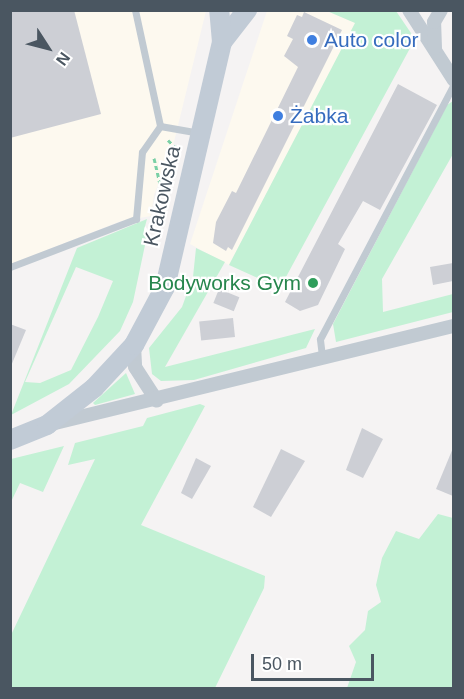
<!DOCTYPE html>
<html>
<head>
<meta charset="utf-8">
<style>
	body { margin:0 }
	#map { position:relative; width:464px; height:699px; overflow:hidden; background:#f5f3f3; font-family:Arial,sans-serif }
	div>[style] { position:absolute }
	.commercial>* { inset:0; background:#fdf9ef }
	.green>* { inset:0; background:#c3f1d5 }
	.building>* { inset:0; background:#cdcfd5; transform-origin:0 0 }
	.path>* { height:3px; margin-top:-1.5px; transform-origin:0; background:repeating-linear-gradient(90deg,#7ad0a6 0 4.5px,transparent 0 7.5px) }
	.service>* { height:7px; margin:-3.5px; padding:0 3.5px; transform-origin:3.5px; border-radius:3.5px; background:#c1cad2 }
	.minor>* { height:14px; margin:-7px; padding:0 7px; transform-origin:7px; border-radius:7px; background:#c1cad2 }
	.secondary>* { height:20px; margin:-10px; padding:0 10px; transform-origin:10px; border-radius:10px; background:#c1cbd6 }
	.dots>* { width:16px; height:16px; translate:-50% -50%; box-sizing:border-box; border:3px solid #fff; border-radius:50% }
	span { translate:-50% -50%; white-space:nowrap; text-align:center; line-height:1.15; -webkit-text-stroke:4.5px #fff; paint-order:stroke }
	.shop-label { font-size:21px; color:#366cbe }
	.left { translate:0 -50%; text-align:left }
	.street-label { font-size:21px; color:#4a5661 }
	.leisure-label { font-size:21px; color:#27864d }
	.right { translate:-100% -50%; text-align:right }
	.frame { position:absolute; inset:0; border:12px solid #4a5661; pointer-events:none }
	.north { position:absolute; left:18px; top:18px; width:60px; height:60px; -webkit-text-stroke:4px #fff; paint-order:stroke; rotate:126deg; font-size:16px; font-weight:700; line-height:24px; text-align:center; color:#4a5661 }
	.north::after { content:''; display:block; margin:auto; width:21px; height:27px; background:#4a5661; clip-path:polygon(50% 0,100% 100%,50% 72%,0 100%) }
	.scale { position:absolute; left:251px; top:654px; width:123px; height:27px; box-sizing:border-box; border:3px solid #4a5661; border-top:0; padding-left:8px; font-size:18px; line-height:21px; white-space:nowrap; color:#4a5661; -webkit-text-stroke:4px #fff; paint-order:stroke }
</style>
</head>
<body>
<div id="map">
	<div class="commercial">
		<i style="clip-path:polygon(11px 11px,206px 11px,172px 150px,154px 195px,151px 216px,121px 221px,11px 264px)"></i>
		<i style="clip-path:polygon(267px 11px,327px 11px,356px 23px,229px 265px,190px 244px)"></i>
	</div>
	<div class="green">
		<i style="clip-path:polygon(327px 11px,396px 11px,415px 39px,280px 288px,229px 265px,355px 23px)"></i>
		<i style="clip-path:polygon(453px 101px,453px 154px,382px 279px,383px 312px,453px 294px,453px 312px,336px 342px,333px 324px,447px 105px)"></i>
		<i style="clip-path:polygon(evenodd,147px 219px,144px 230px,148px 231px,133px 302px,120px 331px,69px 384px,11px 415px,77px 248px,147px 219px,76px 267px,113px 281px,98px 317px,71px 370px,40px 383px,25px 382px,76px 267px)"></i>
		<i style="clip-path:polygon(196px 248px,225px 262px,165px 367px,315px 329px,306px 348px,194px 380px,161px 381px,152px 374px,149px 348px,182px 307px,193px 277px)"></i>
		<i style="clip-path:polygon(126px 373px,135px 394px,95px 405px,93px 403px)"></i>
		<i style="clip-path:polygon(200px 404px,205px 406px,141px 525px,265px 576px,264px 588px,215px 688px,11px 688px,11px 635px,95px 459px,68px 465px,75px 443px,143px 426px,147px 418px)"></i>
		<i style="clip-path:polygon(64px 446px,43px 492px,20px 483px,11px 502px,11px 459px)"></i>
		<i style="clip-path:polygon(438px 514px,453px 518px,453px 688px,347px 688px,356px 662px,349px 646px,365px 630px,368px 611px,381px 602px,376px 585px,382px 558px,396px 531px,419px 539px)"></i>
	</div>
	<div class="building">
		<i style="clip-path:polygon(10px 10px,74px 10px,101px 114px,10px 138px)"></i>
		<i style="clip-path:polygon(304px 12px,342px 30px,232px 250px,228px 247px,226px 251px,213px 243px,216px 222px,232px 191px,236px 193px,298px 67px,284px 56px,293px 39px,287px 36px,297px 15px,302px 17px)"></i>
		<i style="clip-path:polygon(398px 84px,437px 105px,380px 210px,363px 201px,338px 244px,345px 249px,318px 305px,300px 311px,285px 302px)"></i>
		<i style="clip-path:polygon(453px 263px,453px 281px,433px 285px,430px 267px)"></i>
		<i style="left:219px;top:289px;width:22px;height:15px;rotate:22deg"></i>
		<i style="left:233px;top:318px;width:19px;height:34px;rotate:84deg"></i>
		<i style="clip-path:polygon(10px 324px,26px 330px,11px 366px,10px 366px)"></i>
		<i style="clip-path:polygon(362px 428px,383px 439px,363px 478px,346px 470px)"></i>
		<i style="clip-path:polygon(453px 448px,453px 496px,436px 489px)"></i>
		<i style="clip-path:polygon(281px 449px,305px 461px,271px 517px,253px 507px)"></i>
		<i style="clip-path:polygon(196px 458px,211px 466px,192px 499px,181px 493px)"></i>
	</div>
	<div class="path">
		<i style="left:168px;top:140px;width:11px;rotate:45deg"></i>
		<i style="left:154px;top:158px;width:32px;rotate:77deg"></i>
	</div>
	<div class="service">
		<i style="left:135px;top:10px;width:119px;rotate:77.8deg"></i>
		<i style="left:160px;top:126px;width:39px;rotate:10deg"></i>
		<i style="left:10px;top:267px;width:135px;rotate:-20.9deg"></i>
		<i style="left:136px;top:219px;width:67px;rotate:-84.9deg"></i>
		<i style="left:142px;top:152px;width:32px;rotate:-55deg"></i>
		<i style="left:322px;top:356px;width:17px;rotate:-97deg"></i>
		<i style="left:320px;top:339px;width:288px;rotate:-62.3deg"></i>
	</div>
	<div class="minor">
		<i style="left:409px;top:10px;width:83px;rotate:57.3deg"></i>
		<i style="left:435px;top:48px;width:26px;rotate:-92deg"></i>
		<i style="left:434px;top:22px;width:14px;rotate:-60deg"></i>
		<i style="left:134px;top:345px;width:22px;rotate:87deg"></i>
		<i style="left:135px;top:367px;width:40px;rotate:57.1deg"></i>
		<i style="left:51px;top:424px;width:415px;rotate:-13.7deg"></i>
	</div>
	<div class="secondary">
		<i style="left:222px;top:42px;width:41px;rotate:-52deg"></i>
		<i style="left:10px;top:440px;width:40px;rotate:-22deg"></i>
		<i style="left:47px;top:425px;width:60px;rotate:-38.2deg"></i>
		<i style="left:94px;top:388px;width:59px;rotate:-47.1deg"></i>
		<i style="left:134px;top:345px;width:66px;rotate:-61.9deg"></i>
		<i style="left:165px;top:287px;width:252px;rotate:-76.9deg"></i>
		<i style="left:222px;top:42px;width:32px;rotate:-95deg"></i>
	</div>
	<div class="dots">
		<i style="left:312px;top:40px;background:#3f7fe0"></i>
		<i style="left:278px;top:116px;background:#3f7fe0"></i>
		<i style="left:313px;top:283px;background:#2e9e5b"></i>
	</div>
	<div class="shop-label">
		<span class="left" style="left:324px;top:40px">Auto color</span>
		<span class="left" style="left:290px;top:116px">Żabka</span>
	</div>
	<div class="street-label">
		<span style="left:162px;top:196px;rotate:-77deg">Krakowska</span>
	</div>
	<div class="leisure-label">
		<span class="right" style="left:301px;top:283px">Bodyworks Gym</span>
	</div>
	<div class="frame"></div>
	<div class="north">N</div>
	<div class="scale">50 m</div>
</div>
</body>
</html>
